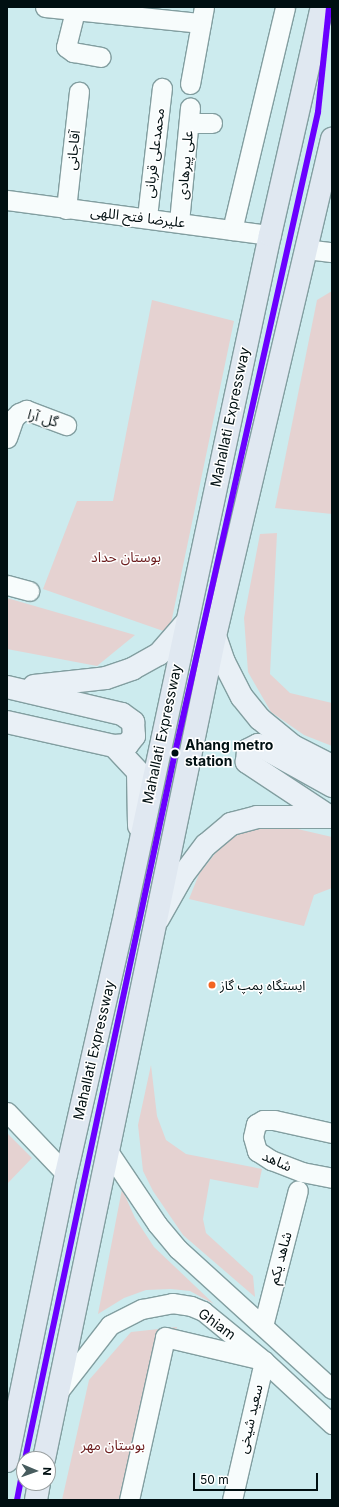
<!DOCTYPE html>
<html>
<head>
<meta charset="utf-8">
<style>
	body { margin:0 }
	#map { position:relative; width:339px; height:1507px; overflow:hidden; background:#ccebee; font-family:Inter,"Noto Sans Arabic",sans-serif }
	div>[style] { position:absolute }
	.green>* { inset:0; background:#e5d2d1 }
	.roads { filter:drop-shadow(1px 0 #829ea0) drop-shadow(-1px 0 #829ea0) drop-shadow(0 1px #829ea0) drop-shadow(0 -1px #829ea0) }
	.minor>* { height:19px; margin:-9.5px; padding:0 9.5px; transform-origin:9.5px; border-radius:9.5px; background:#f7fcfc }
	.major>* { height:22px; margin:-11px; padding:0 11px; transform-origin:11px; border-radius:11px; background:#e9f0f6 }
	.highway>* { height:22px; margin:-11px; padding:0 11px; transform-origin:11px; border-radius:11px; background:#e0e8f1 }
	.metro-1>* { height:6px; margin:-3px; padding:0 3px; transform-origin:3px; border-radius:3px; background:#6a00ff }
	.dots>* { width:11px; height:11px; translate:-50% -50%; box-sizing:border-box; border:2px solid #fff; border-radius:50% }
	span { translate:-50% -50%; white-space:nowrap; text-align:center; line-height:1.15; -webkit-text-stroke:3px #fff; paint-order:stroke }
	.bus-label { font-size:13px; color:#000f11 }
	.left { translate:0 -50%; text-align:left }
	.street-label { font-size:14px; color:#000f11 }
	.park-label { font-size:14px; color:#6c1c1d }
	.stop-label { font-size:14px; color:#000f11; font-weight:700 }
	.frame { position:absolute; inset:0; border:8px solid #000f11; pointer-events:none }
	.north { position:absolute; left:16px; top:1451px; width:40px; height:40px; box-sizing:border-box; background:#fff; border:1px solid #999fa0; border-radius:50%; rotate:92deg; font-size:11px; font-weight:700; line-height:16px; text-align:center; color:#000f11 }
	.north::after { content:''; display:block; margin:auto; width:14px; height:18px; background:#475c5e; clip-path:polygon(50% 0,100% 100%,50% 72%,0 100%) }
	.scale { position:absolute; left:193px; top:1473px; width:125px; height:18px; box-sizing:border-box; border:2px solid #000f11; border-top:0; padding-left:5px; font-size:12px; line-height:14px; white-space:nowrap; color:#000f11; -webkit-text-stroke:3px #fff; paint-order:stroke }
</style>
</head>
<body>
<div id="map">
	<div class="green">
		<i style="clip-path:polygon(332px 291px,332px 514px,275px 508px,317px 300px)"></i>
		<i style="clip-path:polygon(152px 300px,234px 321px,169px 633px,43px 589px,77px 501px,113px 501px)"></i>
		<i style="clip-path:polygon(277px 533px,270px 674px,290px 693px,332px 703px,332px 746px,304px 735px,271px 712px,248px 672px,244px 618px,260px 534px)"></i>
		<i style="clip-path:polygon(7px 598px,135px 635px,97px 666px,7px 649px)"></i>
		<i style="clip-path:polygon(254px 825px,289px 827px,332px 837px,332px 888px,314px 895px,304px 926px,189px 899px,199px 874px,225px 841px)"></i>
		<i style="clip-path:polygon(151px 1065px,157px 1116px,166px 1140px,186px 1154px,262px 1169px,258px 1188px,210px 1179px,203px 1219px,206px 1233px,253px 1276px,255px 1297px,183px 1235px,153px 1191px,143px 1171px,138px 1125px)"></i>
		<i style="clip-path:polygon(7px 1133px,32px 1158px,7px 1184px)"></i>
		<i style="clip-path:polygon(122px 1189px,135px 1218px,154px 1247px,214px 1304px,190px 1291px,171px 1289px,146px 1290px,124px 1298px,98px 1314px)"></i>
		<i style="clip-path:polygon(177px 1327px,139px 1500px,62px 1500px,89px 1380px,131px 1332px)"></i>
	</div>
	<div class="roads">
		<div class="minor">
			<i style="left:45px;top:7px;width:157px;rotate:5.9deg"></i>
			<i style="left:75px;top:11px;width:37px;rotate:104deg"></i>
			<i style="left:66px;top:47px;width:9px;rotate:36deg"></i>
			<i style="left:73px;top:52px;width:28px;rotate:10deg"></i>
			<i style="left:190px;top:84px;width:78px;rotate:-79.7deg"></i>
			<i style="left:189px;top:123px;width:23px"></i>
			<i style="left:7px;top:200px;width:265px;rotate:7.6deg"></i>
			<i style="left:66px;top:209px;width:118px;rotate:-83.7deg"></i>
			<i style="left:147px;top:217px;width:130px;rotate:-83.4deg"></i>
			<i style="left:179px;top:222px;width:115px;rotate:-84.5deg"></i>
			<i style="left:232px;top:230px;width:229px;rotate:-76.6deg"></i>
			<i style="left:306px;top:249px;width:26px;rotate:7deg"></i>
			<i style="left:7px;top:438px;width:21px;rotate:-71deg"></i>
			<i style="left:14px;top:418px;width:7px;rotate:-45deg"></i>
			<i style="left:19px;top:413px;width:8px;rotate:-23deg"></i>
			<i style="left:26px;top:410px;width:43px;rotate:20.6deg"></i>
			<i style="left:7px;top:585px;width:23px;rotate:15deg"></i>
			<i style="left:7px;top:1112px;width:86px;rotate:46.4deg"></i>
			<i style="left:332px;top:1133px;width:59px;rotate:-167.4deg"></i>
			<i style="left:274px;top:1120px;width:11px;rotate:180deg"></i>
			<i style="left:263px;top:1120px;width:8px;rotate:150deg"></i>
			<i style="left:256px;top:1124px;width:13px;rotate:103deg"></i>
			<i style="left:253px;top:1137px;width:15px;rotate:74deg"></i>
			<i style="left:257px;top:1151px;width:17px;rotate:33deg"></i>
			<i style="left:271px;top:1160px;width:33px;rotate:21deg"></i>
			<i style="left:302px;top:1172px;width:31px;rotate:11deg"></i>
			<i style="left:108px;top:1151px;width:88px;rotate:56.1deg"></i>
			<i style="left:157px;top:1224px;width:33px;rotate:50deg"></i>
			<i style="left:178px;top:1249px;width:208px;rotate:42.3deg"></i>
			<i style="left:263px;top:1326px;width:140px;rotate:-75.6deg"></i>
			<i style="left:58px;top:1392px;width:85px;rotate:-52.2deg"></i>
			<i style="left:110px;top:1325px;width:36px;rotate:-27deg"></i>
			<i style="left:142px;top:1309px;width:31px;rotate:-11deg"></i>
			<i style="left:172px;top:1303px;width:19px;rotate:9deg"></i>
			<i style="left:191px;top:1306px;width:13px;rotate:23deg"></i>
			<i style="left:203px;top:1311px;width:79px;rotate:39.3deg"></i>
			<i style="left:264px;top:1361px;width:93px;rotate:42.8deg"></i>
			<i style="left:129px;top:1500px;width:167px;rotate:-77.5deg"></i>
			<i style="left:165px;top:1337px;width:96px;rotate:13.3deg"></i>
			<i style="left:232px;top:1500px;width:143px;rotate:-77deg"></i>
		</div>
		<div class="major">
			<i style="left:215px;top:636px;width:28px;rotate:71deg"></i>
			<i style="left:224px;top:662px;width:39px;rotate:63deg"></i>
			<i style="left:242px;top:697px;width:28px;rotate:51deg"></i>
			<i style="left:260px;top:719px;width:43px;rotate:39.3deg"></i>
			<i style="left:293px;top:746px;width:44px;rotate:27.1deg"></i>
			<i style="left:34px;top:686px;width:72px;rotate:-6.3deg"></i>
			<i style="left:106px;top:678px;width:28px;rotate:-19deg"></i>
			<i style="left:132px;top:669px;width:31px;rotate:-29deg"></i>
			<i style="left:159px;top:654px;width:40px;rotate:-49deg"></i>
			<i style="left:7px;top:687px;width:118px;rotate:13.2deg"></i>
			<i style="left:122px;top:714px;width:14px;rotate:36deg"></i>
			<i style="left:133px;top:722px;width:14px;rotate:86deg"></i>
			<i style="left:134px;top:736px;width:11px;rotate:128deg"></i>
			<i style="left:127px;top:745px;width:13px;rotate:176deg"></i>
			<i style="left:114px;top:746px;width:110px;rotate:-167.4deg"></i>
			<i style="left:114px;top:746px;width:35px;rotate:47deg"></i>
			<i style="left:138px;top:772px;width:54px;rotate:88.9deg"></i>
			<i style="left:330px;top:817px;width:100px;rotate:-146.5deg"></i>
			<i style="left:247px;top:762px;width:12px;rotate:-85deg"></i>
			<i style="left:248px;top:750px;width:11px;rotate:-27deg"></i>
			<i style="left:258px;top:745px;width:85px;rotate:29deg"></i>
			<i style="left:158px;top:919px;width:51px;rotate:-60.4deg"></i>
			<i style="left:183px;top:875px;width:38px;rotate:-53deg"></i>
			<i style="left:206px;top:845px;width:33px;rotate:-40deg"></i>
			<i style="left:231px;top:824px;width:27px;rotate:-15deg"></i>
			<i style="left:257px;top:817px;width:75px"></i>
		</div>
		<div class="highway">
			<i style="left:44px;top:1459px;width:841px;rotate:-78.26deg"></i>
			<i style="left:215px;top:636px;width:511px;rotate:-76.75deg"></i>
			<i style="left:7px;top:1461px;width:293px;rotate:-78.4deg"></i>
			<i style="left:66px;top:1174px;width:267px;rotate:-77.2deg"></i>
			<i style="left:125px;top:914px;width:694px;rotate:-77.95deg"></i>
			<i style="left:270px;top:235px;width:234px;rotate:-77.2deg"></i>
			<i style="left:36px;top:1500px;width:17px;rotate:-80deg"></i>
		</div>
	</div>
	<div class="metro-1">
		<i style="left:25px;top:1459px;width:722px;rotate:-78.01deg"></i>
		<i style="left:175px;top:753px;width:657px;rotate:-77.42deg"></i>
		<i style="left:318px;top:112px;width:106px;rotate:-84deg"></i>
		<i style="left:17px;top:1500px;width:36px;rotate:-79deg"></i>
	</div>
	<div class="dots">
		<i style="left:175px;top:753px;background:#000f11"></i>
		<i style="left:212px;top:985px;background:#f26522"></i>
	</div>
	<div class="bus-label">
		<span class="left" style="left:220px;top:985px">ایستگاه پمپ گاز</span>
	</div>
	<div class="street-label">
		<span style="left:73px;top:150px;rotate:-84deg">آقاجانی</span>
		<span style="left:154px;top:153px;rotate:-83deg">محمدعلی قربانی</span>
		<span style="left:185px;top:165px;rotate:-85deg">علی پیرهادی</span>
		<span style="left:138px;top:217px;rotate:7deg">علیرضا فتح اللهی</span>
		<span style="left:230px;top:417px;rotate:-78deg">Mahallati Expressway</span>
		<span style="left:43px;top:418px;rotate:16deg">گل آرا</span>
		<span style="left:162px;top:734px;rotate:-78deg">Mahallati Expressway</span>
		<span style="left:94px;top:1050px;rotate:-77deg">Mahallati Expressway</span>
		<span style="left:277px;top:1161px;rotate:24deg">شاهد</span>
		<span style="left:280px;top:1258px;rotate:-75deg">شاهد یکم</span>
		<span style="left:217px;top:1324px;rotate:36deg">Ghiam</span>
		<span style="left:250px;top:1419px;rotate:-77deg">سعید شیخی</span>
	</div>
	<div class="park-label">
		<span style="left:126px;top:557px">بوستان حداد</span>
		<span style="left:113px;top:1445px">بوستان مهر</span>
	</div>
	<div class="stop-label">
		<span class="left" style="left:185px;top:753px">Ahang metro<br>station</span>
	</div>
	<div class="frame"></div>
	<div class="north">N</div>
	<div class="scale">50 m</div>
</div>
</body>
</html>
